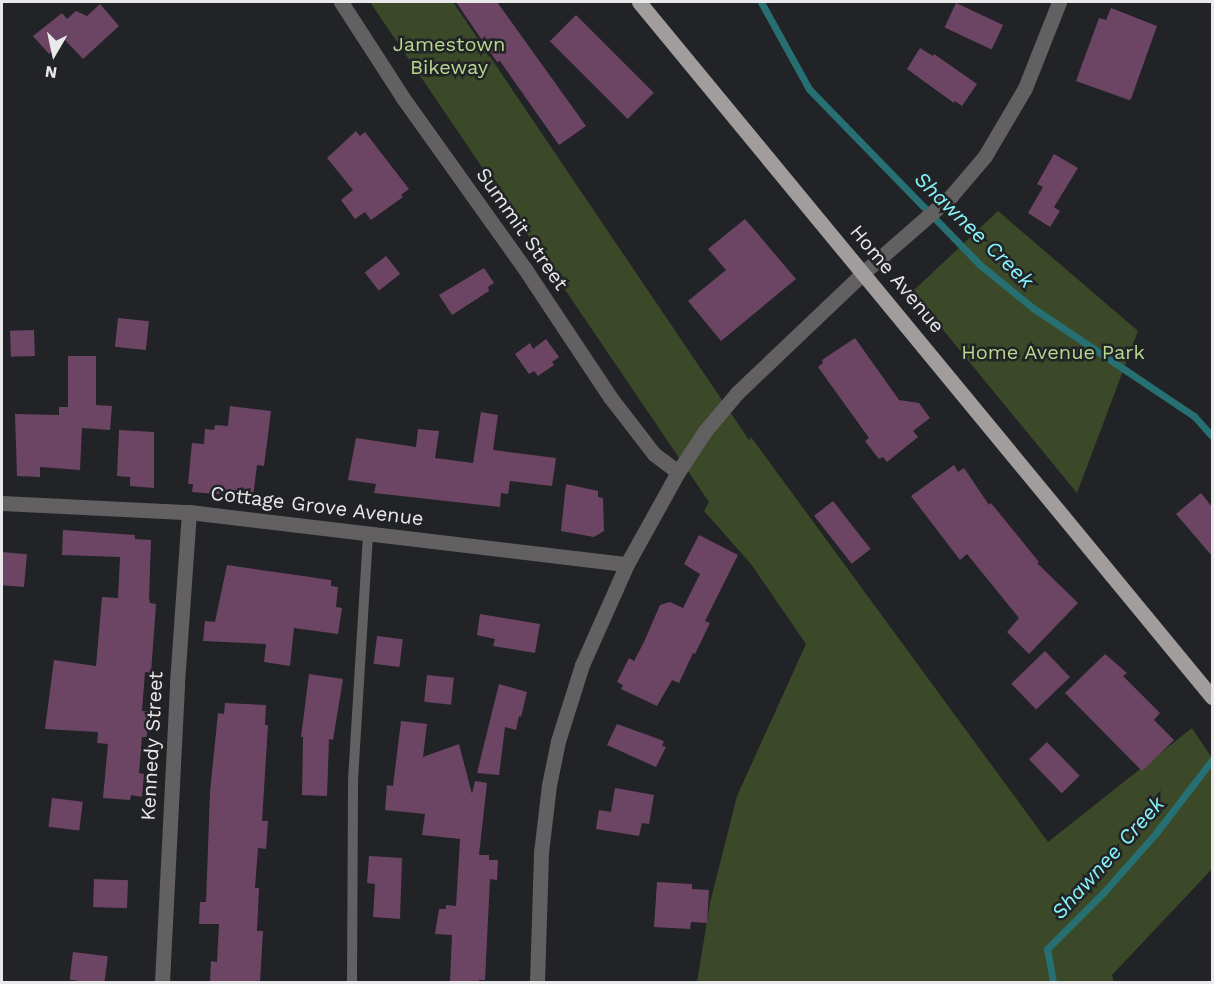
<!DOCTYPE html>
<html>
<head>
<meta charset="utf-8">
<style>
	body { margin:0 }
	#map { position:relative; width:1214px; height:984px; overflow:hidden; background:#222326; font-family:"Work Sans",sans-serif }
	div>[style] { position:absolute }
	.green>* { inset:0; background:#3b4928 }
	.stream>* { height:7px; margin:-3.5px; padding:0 3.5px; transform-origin:3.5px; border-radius:3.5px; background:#267074 }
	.building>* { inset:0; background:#6d4564; transform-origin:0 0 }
	.lane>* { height:10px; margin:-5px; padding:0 5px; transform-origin:5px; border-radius:5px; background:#626060 }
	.street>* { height:15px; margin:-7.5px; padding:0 7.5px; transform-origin:7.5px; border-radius:7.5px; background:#626060 }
	.primary>* { height:15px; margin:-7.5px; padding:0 7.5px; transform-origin:7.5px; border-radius:7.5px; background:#a19d9c }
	span { translate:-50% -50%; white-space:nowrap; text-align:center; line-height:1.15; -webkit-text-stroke:5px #222326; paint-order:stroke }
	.park-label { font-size:20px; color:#b8d88f }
	.street-label { font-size:20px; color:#e9e9eb }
	.water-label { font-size:21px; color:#86f4fa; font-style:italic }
	.frame { position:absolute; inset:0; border:3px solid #e9e9eb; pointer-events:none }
	.north { position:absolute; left:24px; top:24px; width:60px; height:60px; -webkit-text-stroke:4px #222326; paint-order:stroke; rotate:189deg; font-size:16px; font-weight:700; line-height:24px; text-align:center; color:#e9e9eb }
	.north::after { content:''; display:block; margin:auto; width:21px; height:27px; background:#e9e9eb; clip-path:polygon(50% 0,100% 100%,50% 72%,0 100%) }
</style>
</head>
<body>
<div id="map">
	<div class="green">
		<i style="clip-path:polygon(370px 2px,453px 2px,749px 440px,751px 437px,1048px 842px,1192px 728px,1212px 758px,1212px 869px,1112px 975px,1114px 982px,697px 982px,710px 903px,737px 796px,806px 644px,751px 564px,704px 511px,709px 502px)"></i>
		<i style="clip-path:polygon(998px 211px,1138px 331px,1077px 493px,912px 292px)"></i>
	</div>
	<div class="stream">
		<i style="left:761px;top:2px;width:99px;rotate:61.1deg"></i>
		<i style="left:809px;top:89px;width:244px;rotate:45.8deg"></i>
		<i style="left:979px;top:264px;width:70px;rotate:39.2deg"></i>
		<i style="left:1033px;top:308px;width:194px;rotate:33.9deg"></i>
		<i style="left:1194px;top:416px;width:27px;rotate:48deg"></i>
		<i style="left:1053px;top:982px;width:34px;rotate:-100deg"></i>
		<i style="left:1047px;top:949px;width:81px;rotate:-45deg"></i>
		<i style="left:1104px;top:892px;width:79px;rotate:-48.6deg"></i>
		<i style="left:1156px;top:833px;width:92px;rotate:-52.5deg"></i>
	</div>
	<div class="building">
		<i style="clip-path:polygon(456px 2px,497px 2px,586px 126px,559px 145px,500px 61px,497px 62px)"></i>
		<i style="left:956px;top:3px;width:52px;height:27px;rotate:25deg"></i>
		<i style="clip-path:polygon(100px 4px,119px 26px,83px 59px,65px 40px,49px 54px,33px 36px,62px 13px,67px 19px,76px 11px,87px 16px)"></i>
		<i style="clip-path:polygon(1111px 8px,1157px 26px,1131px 99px,1129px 100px,1076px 81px,1099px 18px,1106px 20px)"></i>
		<i style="left:576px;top:15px;width:110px;height:37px;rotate:45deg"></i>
		<i style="clip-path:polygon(920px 48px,933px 56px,934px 54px,977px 84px,962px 106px,955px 101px,954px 103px,907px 69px)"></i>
		<i style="clip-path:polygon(356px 131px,360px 136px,365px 132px,409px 189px,401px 195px,403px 197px,371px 220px,365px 212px,355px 219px,341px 200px,353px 190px,327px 158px)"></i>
		<i style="clip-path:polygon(1054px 154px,1078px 168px,1054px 207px,1060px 211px,1050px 227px,1028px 213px,1043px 187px,1037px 184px)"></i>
		<i style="clip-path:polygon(745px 219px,796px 279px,721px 341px,688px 301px,726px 270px,708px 249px)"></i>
		<i style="left:386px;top:256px;width:23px;height:27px;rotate:52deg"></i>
		<i style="clip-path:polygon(484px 268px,494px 283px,488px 287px,489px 291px,452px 315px,439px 295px)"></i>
		<i style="left:118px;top:318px;width:31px;height:29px;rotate:6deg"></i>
		<i style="left:34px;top:330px;width:26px;height:24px;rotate:88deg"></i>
		<i style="clip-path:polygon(855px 338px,899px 400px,919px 403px,930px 418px,913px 431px,918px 437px,887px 462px,883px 457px,879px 459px,865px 441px,869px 438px,818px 367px,823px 363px,822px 360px)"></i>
		<i style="clip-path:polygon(546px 339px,559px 357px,552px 362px,554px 365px,538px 376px,534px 371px,529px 374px,515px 354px,530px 343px,533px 349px)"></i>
		<i style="clip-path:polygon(68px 356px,96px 356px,96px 405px,112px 406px,110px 430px,82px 428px,80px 470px,40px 467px,40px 477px,17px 476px,15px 414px,59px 415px,59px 407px,68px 407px)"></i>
		<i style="clip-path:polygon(230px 406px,271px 411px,264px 466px,257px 465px,253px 497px,192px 492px,193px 484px,188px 484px,192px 443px,204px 444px,205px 429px,214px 430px,215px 425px,228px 426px)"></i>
		<i style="clip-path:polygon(481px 412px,498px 415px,493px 450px,556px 458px,552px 486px,510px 481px,508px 494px,501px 493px,500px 507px,374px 493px,376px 484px,348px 480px,356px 438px,416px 447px,418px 429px,439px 431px,435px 458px,473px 463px)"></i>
		<i style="clip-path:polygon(119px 430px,154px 432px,154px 488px,130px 486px,130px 477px,117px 476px)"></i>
		<i style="clip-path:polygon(954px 465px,958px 472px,964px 468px,989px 505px,991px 503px,1039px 562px,1037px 563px,1078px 603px,1029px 654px,1007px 632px,1019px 618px,967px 554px,960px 560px,911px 496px)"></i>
		<i style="clip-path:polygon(566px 484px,598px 491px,598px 497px,603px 498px,604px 531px,594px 537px,561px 531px)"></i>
		<i style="clip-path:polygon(1201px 493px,1212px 507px,1212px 556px,1176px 514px)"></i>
		<i style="left:833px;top:501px;width:61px;height:24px;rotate:52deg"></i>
		<i style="clip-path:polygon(63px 530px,135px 535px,135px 539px,151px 540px,149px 599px,150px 603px,156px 604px,151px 673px,145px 672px,142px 711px,148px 711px,147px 737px,142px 737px,139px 773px,144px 774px,142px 797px,131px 795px,130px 800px,103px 798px,108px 744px,97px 743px,98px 732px,45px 729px,54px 660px,96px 666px,102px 597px,118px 598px,120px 557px,62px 555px)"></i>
		<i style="clip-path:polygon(699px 535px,738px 555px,705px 621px,710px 623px,695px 654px,693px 653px,679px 683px,672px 680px,657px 706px,621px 689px,623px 685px,617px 682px,629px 658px,634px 661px,644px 642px,660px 605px,670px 602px,683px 608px,700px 574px,684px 564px)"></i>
		<i style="left:2px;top:552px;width:25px;height:33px;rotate:5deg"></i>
		<i style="clip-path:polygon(227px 565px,331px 580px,331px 586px,338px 587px,336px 607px,342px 608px,338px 634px,294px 628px,290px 666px,264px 662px,266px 644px,203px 641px,205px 621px,215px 622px)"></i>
		<i style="clip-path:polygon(480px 614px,540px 624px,535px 653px,493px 646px,495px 639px,477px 635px)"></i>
		<i style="left:377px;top:636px;width:26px;height:28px;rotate:7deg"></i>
		<i style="left:1045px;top:651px;width:36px;height:47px;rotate:46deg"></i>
		<i style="clip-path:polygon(1105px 654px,1127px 673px,1123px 676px,1160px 713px,1154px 720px,1174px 740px,1142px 771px,1065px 693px)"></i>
		<i style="clip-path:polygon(309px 674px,343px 679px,333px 740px,329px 739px,327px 796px,302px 795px,303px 737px,301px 737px)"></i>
		<i style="left:427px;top:675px;width:27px;height:27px;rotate:6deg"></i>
		<i style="clip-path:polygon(499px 684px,527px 692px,521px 717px,519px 716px,516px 730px,505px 727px,499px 775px,477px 773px)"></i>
		<i style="clip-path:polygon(225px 703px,266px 705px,265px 725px,268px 725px,262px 821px,268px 821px,266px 849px,258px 848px,255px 888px,259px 888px,257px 931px,263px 931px,260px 982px,210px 982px,211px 961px,217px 962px,219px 924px,199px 924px,200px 902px,206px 902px,210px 792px,218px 713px,224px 714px)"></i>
		<i style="clip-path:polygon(401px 721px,427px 724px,423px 757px,459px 744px,472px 794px,475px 781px,487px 783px,479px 855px,489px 855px,489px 860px,498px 860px,497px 880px,490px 879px,485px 980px,479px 980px,479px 982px,450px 981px,452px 935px,435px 934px,439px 909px,446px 909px,446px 905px,456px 906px,460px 839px,422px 835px,425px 814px,385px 810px,387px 785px,393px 786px)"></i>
		<i style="clip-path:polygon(617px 724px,664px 741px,662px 746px,666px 747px,656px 767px,607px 745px)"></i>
		<i style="left:1047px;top:742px;width:47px;height:25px;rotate:46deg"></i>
		<i style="clip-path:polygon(615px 788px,654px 795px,649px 824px,642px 823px,639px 836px,596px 829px,599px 810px,611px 812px)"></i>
		<i style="left:52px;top:798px;width:31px;height:29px;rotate:7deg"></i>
		<i style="clip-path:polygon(369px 856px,402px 858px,400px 919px,373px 917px,375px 884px,367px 883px)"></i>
		<i style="left:94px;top:879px;width:34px;height:28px;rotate:2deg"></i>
		<i style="clip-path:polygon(657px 882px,692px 884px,692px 889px,709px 890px,707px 923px,691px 922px,690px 929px,654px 927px)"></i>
		<i style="left:73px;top:952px;width:35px;height:28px;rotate:7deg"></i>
	</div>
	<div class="lane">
		<i style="left:352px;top:982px;width:202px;rotate:-89.7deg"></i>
		<i style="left:353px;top:780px;width:246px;rotate:-86.5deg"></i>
	</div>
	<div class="street">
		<i style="left:341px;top:2px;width:114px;rotate:57.1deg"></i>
		<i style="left:403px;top:98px;width:210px;rotate:54.5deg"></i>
		<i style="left:525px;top:269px;width:154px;rotate:56.4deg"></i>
		<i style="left:610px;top:397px;width:72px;rotate:52.3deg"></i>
		<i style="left:654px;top:454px;width:30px;rotate:37deg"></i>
		<i style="left:2px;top:503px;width:187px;rotate:2.8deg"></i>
		<i style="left:189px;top:512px;width:441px;rotate:6.8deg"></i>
		<i style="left:162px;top:982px;width:299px;rotate:-87.1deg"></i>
		<i style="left:177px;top:683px;width:171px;rotate:-86deg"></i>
		<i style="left:537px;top:982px;width:129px;rotate:-88.2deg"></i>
		<i style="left:541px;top:853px;width:68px;rotate:-83.3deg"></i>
		<i style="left:549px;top:785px;width:45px;rotate:-78.4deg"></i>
		<i style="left:558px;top:741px;width:80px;rotate:-72.5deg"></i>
		<i style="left:582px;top:665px;width:111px;rotate:-66deg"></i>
		<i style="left:627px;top:564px;width:105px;rotate:-61deg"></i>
		<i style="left:678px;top:472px;width:49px;rotate:-56.6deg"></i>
		<i style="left:705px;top:431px;width:50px;rotate:-49.9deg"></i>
		<i style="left:737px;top:393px;width:175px;rotate:-43.6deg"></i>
		<i style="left:864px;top:272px;width:116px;rotate:-41.1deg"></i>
		<i style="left:951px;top:196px;width:52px;rotate:-49.6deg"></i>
		<i style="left:985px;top:156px;width:79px;rotate:-59.5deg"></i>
		<i style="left:1025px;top:88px;width:92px;rotate:-68.4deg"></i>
	</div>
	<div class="primary">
		<i style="left:639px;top:2px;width:901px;rotate:50.5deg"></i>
	</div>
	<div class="park-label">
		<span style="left:449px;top:56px">Jamestown<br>Bikeway</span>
		<span style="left:1053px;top:352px">Home Avenue Park</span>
	</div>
	<div class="street-label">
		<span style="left:522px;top:229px;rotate:55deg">Summit Street</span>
		<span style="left:897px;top:279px;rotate:50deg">Home Avenue</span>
		<span style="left:317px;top:506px;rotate:7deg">Cottage Grove Avenue</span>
		<span style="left:152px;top:746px;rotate:-87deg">Kennedy Street</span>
	</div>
	<div class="water-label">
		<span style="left:974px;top:230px;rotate:44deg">Shawnee Creek</span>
		<span style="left:1108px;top:858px;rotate:-48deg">Shawnee Creek</span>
	</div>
	<div class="frame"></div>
	<div class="north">N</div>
</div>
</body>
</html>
